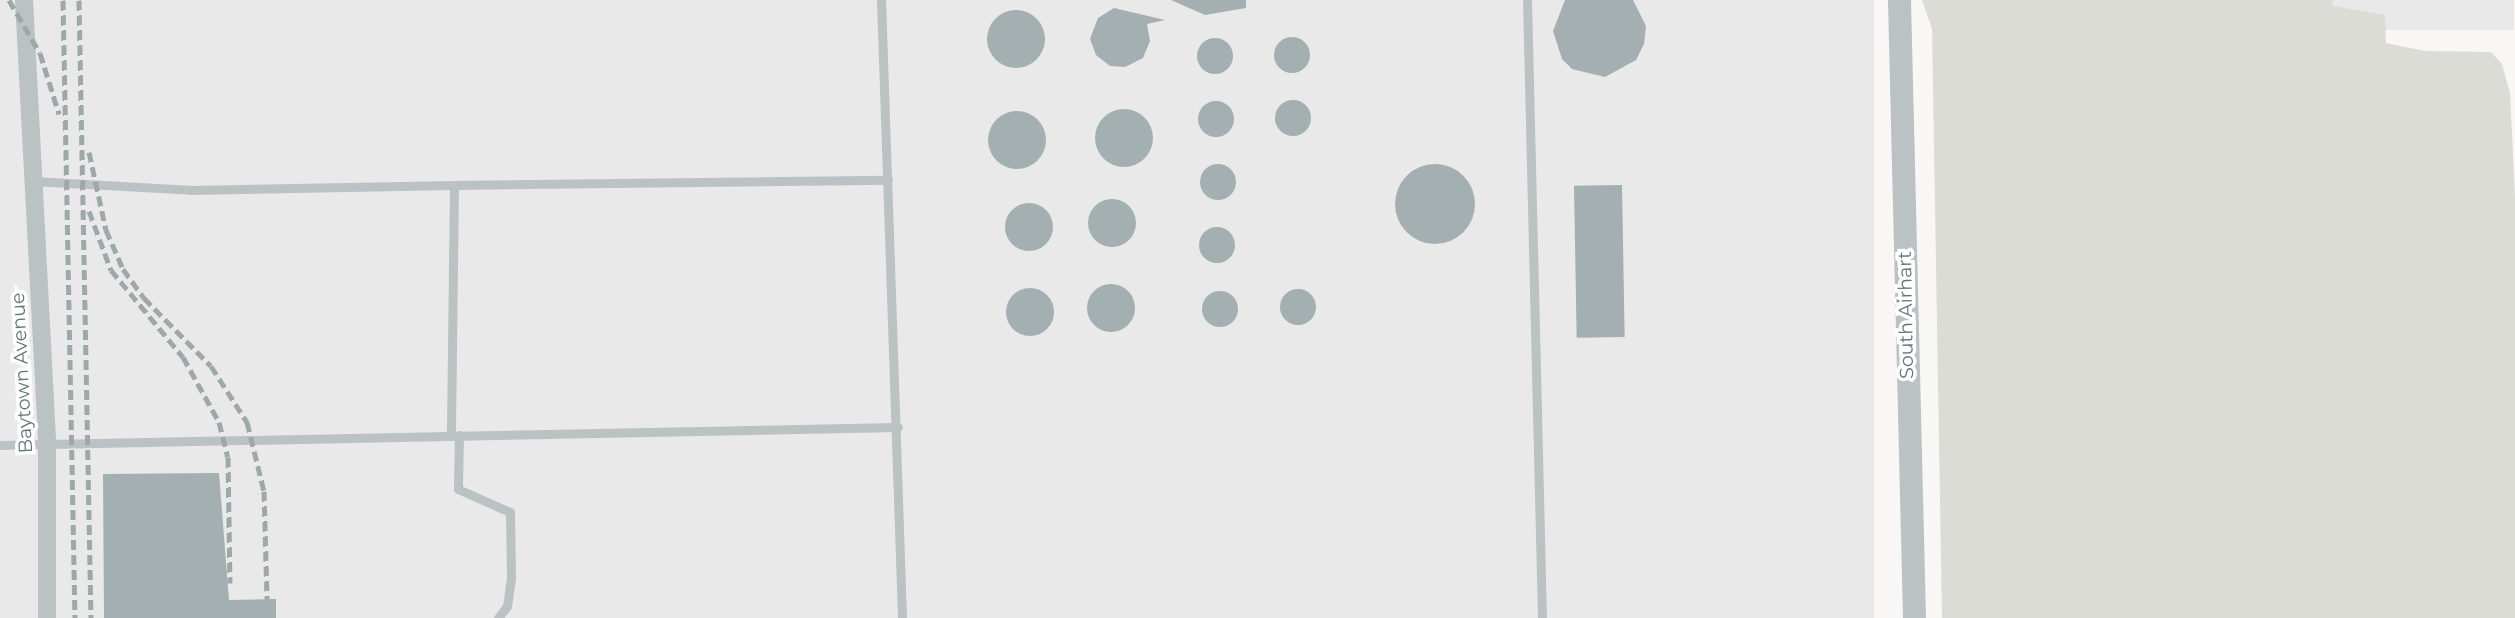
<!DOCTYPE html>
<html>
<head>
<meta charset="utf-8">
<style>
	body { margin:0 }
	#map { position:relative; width:2515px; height:618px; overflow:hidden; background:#f8f7f5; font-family:Montserrat,sans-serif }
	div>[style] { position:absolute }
	.built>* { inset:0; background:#e9e9e9; transform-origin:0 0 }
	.green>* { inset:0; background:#dadcd5 }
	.building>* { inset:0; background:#a3afb0; transform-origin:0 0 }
	.round { border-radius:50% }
	.service>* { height:9px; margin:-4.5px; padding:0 4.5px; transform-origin:4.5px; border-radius:4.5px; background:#bbc2c3 }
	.minor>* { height:18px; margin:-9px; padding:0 9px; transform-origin:9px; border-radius:9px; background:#bbc2c3 }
	.tertiary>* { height:23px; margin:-11.5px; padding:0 11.5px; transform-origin:11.5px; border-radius:11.5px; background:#bbc2c3 }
	.rail>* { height:5px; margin-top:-2.5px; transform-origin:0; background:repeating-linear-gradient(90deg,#9ea8aa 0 10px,transparent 0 15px) }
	span { translate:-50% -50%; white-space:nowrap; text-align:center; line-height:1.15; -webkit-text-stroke:7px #fff; paint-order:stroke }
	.street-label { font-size:19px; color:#617678 }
</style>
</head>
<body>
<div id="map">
	<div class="built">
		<i style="left:0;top:0;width:1874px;height:618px"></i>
		<i style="left:2332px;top:0;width:182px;height:30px"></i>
	</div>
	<div class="green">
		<i style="clip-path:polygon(1922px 0,2332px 0,2333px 6px,2385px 15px,2386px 43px,2425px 51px,2491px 52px,2502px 64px,2510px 93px,2515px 196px,2515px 618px,1942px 618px,1932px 29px)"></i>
	</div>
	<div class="building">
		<i style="clip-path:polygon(1171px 0,1246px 0,1246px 8px,1205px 15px)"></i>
		<i style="clip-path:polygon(1565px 0,1633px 0,1646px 26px,1644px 44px,1636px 60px,1605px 77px,1572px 69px,1562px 59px,1553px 31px)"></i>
		<i style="clip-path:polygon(1114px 8px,1165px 20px,1147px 24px,1150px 41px,1143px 58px,1125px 67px,1110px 66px,1096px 55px,1090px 39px,1098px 18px)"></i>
		<i class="round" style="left:987px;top:10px;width:58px;height:58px"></i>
		<i class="round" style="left:1274px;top:37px;width:36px;height:36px"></i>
		<i class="round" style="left:1197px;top:38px;width:36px;height:36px"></i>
		<i class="round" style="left:1275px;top:100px;width:36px;height:36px"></i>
		<i class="round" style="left:1198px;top:101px;width:36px;height:36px"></i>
		<i class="round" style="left:1095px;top:109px;width:58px;height:58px"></i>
		<i class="round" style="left:988px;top:111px;width:58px;height:58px"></i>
		<i class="round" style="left:1200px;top:164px;width:36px;height:36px"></i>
		<i class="round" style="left:1395px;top:164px;width:80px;height:80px"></i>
		<i style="left:1622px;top:185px;width:152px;height:48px;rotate:89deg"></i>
		<i class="round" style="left:1088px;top:199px;width:48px;height:48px"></i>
		<i class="round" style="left:1005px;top:203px;width:48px;height:48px"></i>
		<i class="round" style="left:1199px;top:227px;width:36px;height:36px"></i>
		<i class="round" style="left:1087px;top:284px;width:48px;height:48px"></i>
		<i class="round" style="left:1006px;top:288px;width:48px;height:48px"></i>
		<i class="round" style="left:1280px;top:289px;width:36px;height:36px"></i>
		<i class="round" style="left:1202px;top:291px;width:36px;height:36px"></i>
		<i style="clip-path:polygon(219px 473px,229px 600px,276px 599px,276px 618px,104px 618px,103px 474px)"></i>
	</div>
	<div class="service">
		<i style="left:881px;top:0;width:618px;rotate:88.05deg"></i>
		<i style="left:1527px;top:0;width:618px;rotate:88.61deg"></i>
		<i style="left:33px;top:181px;width:159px;rotate:3.2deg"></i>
		<i style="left:192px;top:190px;width:262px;rotate:-1.1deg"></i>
		<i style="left:454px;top:185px;width:251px;rotate:90.7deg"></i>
		<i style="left:454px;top:185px;width:434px;rotate:-0.7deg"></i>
		<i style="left:459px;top:435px;width:54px;rotate:91.1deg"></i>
		<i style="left:458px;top:489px;width:57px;rotate:23.9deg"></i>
		<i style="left:510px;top:512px;width:66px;rotate:89.1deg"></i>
		<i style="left:511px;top:578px;width:28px;rotate:98deg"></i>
		<i style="left:507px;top:606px;width:15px;rotate:127deg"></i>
		<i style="left:0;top:445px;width:898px;rotate:-1.15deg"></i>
	</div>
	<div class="minor">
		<i style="left:24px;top:0;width:445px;rotate:87deg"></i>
		<i style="left:47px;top:444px;width:174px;rotate:90deg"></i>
	</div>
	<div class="tertiary">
		<i style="left:1899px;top:0;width:618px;rotate:88.61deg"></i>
	</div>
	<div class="rail">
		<i style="left:9px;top:0;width:61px;rotate:59.7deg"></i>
		<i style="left:40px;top:53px;width:64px;rotate:72.7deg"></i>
		<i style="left:63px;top:0;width:618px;rotate:88.89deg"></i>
		<i style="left:79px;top:0;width:618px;rotate:88.89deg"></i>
		<i style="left:89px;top:152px;width:80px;rotate:77.7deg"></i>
		<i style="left:106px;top:230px;width:43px;rotate:66.4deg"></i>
		<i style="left:123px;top:269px;width:36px;rotate:54deg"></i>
		<i style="left:144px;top:298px;width:95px;rotate:45.4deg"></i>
		<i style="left:211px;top:366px;width:67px;rotate:57.3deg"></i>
		<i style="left:247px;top:422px;width:71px;rotate:76.2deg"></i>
		<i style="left:264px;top:491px;width:108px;rotate:88.4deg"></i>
		<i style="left:89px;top:211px;width:63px;rotate:69.6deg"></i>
		<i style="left:111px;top:270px;width:113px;rotate:50.4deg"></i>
		<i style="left:183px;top:357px;width:74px;rotate:61deg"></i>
		<i style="left:219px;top:422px;width:36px;rotate:76deg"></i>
		<i style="left:228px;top:457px;width:126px;rotate:89.1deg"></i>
	</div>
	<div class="street-label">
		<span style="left:1906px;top:315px;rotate:-91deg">South Airhart</span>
		<span style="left:22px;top:373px;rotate:-93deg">Baytown Avenue</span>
	</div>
</div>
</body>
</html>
